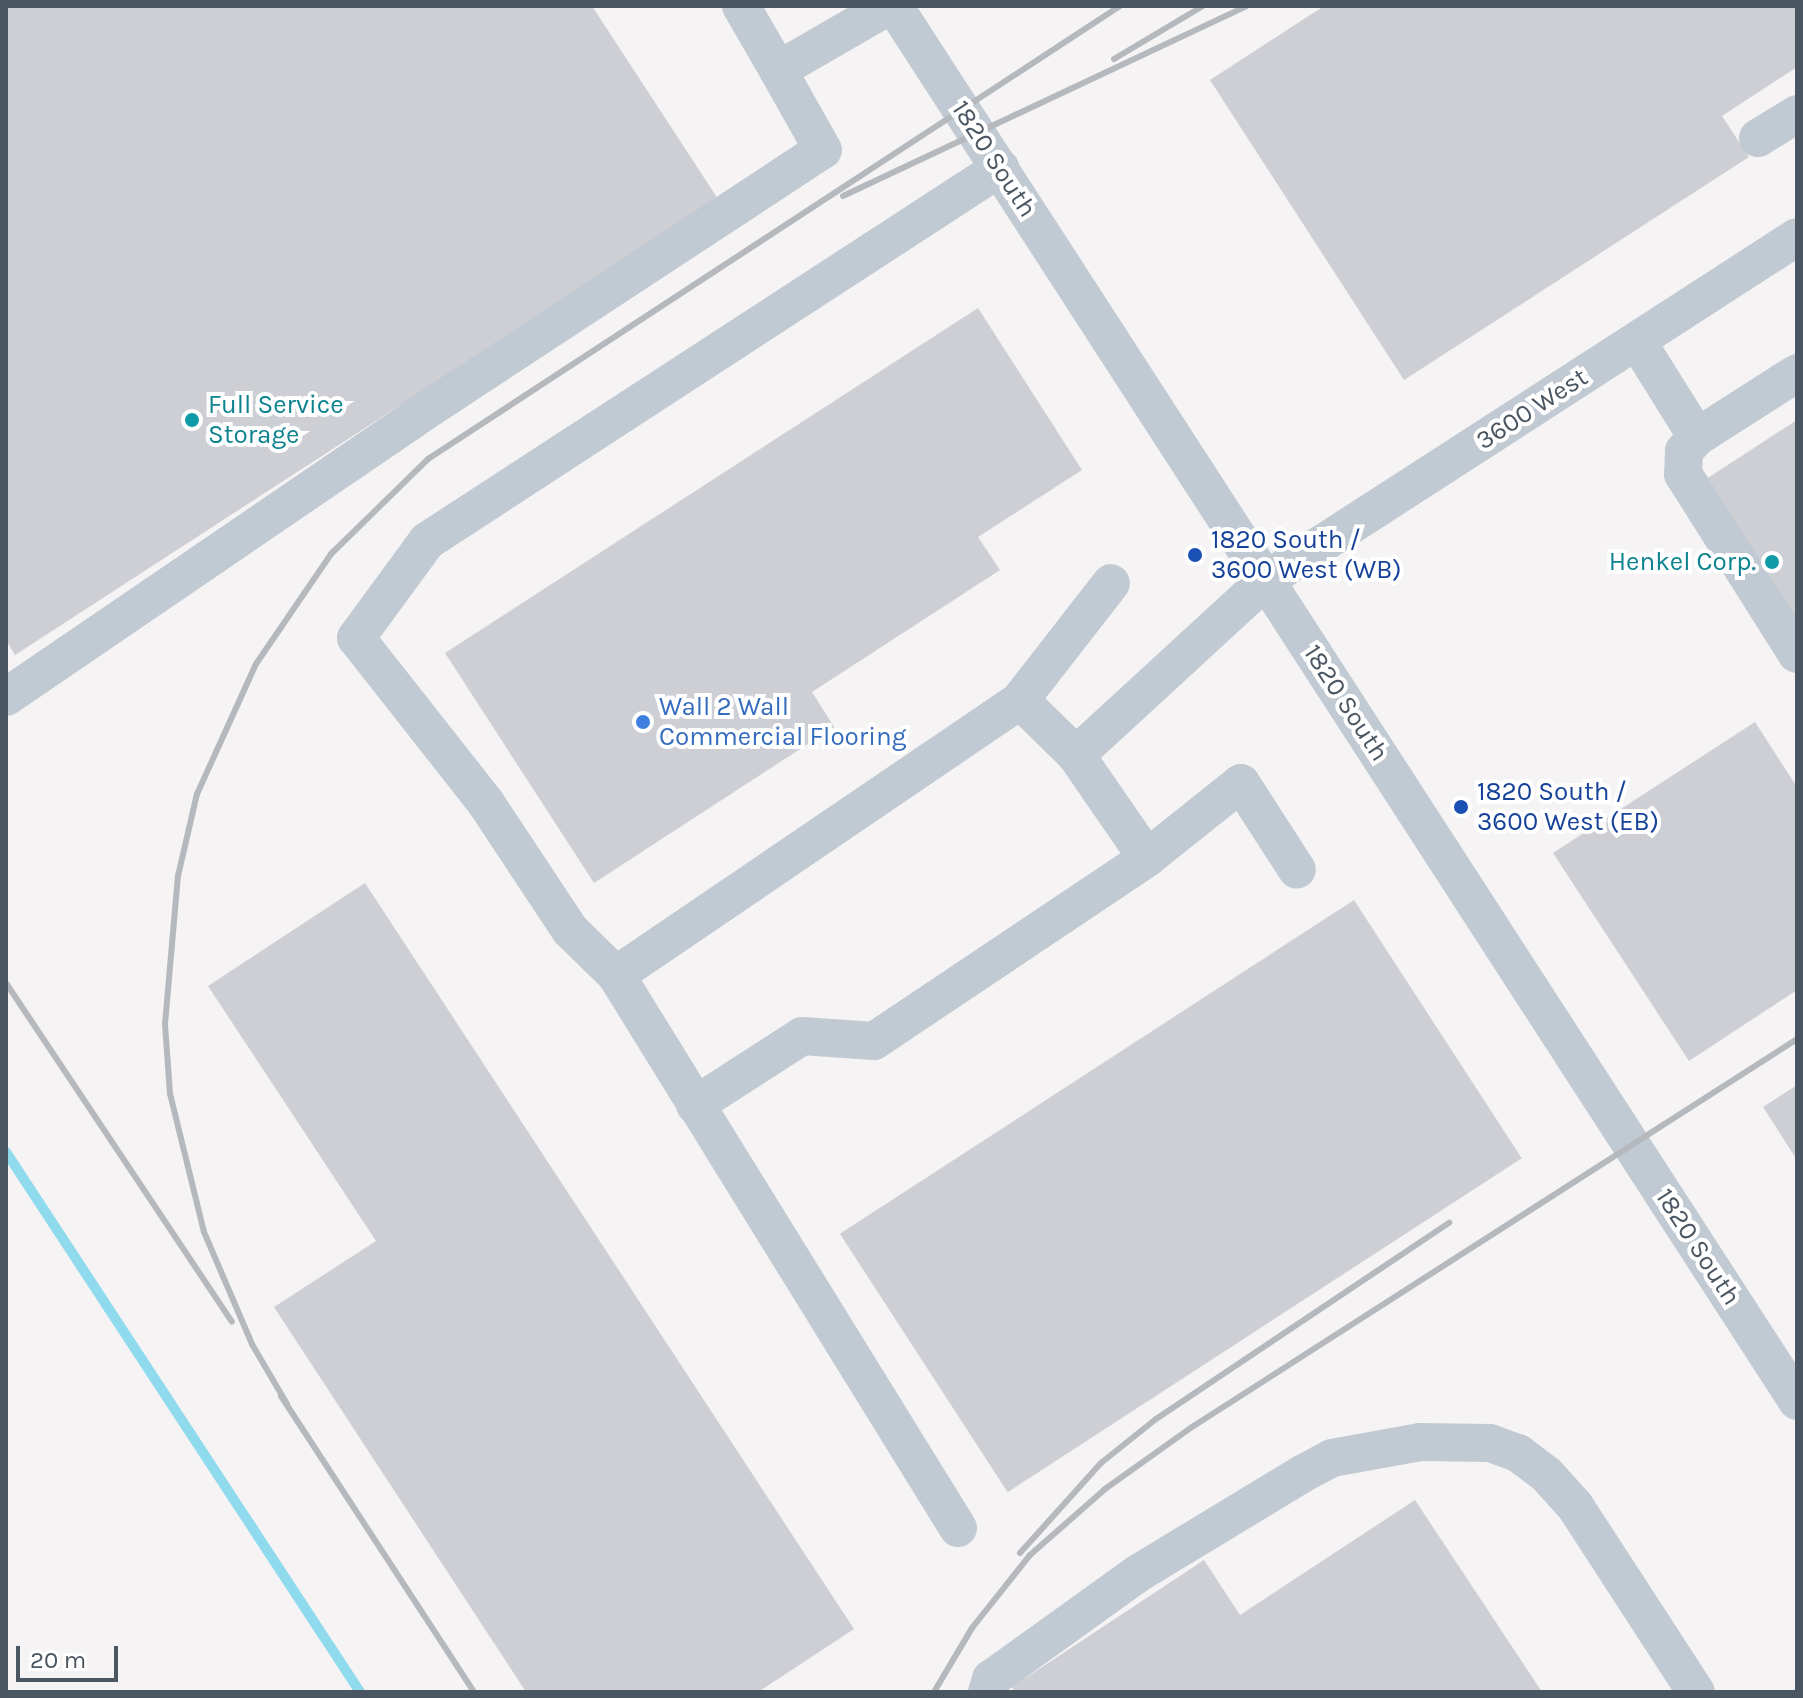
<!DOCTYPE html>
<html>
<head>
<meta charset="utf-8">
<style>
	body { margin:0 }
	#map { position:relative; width:1803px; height:1698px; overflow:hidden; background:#f5f3f3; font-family:Karla,sans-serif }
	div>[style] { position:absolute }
	.stream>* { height:10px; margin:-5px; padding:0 5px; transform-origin:5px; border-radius:5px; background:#90daee }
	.building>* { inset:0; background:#cdcfd5; transform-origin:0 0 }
	.minor>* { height:38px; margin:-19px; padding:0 19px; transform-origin:19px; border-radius:19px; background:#c1cad2 }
	.rail>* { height:6px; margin:-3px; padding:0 3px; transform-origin:3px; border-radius:3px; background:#b5b8bd }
	.dots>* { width:22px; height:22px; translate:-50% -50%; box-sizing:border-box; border:4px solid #fff; border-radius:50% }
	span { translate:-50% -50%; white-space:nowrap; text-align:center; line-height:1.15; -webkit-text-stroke:8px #fff; paint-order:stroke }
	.street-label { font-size:26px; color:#4a5661 }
	.culture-label { font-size:26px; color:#0d838f }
	.left { translate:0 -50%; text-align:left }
	.right { translate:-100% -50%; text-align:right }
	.transit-label { font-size:26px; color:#164399 }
	.shop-label { font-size:26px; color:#366cbe }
	.frame { position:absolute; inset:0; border:8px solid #4a5661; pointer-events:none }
	.scale { position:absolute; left:16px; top:1646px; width:102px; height:36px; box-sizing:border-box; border:4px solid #4a5661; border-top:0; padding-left:10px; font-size:24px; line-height:28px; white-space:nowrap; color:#4a5661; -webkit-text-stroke:6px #fff; paint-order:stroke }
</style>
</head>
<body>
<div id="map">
	<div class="stream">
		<i style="left:6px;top:1152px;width:646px;rotate:56.75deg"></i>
	</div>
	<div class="building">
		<i style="clip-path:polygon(6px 6px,592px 6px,718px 199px,15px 655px,6px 640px)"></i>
		<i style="clip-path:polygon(1324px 6px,1797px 6px,1797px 67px,1722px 116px,1749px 157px,1404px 380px,1210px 80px)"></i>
		<i style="clip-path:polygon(978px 308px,1082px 470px,978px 537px,1000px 570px,812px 692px,834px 727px,594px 883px,445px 653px)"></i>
		<i style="clip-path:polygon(1797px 420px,1797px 640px,1697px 485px)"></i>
		<i style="clip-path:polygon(1755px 722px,1797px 787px,1797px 990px,1689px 1061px,1553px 853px)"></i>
		<i style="clip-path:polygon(365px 883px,854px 1629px,758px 1692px,526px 1692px,274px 1307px,376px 1241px,208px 986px)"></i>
		<i style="left:1354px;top:900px;width:308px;height:613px;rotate:57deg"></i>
		<i style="clip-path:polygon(1797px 1085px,1797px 1160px,1763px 1107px)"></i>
		<i style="clip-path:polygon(1415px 1500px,1542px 1692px,1015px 1692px,1012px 1687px,1204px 1560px,1240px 1615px)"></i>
	</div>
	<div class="minor">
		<i style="left:741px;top:6px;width:74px;rotate:60deg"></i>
		<i style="left:894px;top:6px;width:1662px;rotate:57.08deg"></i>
		<i style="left:1758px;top:138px;width:46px;rotate:-31.6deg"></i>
		<i style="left:1637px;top:341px;width:113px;rotate:58deg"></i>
		<i style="left:1697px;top:437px;width:19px;rotate:133deg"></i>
		<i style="left:1684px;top:451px;width:23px;rotate:92deg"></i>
		<i style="left:1683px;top:474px;width:213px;rotate:57.7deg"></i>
		<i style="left:1697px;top:437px;width:119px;rotate:-32.6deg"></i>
		<i style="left:6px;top:697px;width:493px;rotate:-34.3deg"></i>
		<i style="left:413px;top:419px;width:490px;rotate:-33.3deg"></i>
		<i style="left:823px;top:150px;width:92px;rotate:-119.4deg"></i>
		<i style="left:778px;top:70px;width:128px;rotate:-30deg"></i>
		<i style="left:1020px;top:700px;width:148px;rotate:-52.1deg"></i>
		<i style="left:1147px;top:858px;width:120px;rotate:-38.6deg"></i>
		<i style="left:1241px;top:783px;width:103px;rotate:57.2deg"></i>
		<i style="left:616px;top:975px;width:64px;rotate:-135.6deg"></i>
		<i style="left:570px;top:930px;width:152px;rotate:-123.5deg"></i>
		<i style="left:486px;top:803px;width:210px;rotate:-128.2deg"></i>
		<i style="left:356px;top:638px;width:120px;rotate:-53.8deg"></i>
		<i style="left:427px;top:541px;width:684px;rotate:-33.06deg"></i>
		<i style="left:695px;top:1105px;width:127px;rotate:-32.8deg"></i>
		<i style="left:802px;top:1036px;width:72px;rotate:4deg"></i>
		<i style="left:874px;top:1041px;width:329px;rotate:-33.8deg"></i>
		<i style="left:1147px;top:858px;width:125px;rotate:-124.6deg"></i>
		<i style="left:958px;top:1528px;width:650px;rotate:-121.73deg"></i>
		<i style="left:616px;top:975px;width:489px;rotate:-34.2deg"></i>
		<i style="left:1020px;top:700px;width:78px;rotate:44.5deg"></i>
		<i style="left:1076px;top:755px;width:258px;rotate:-42.6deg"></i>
		<i style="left:1266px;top:580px;width:632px;rotate:-32.86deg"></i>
		<i style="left:987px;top:1692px;width:14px;rotate:-73deg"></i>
		<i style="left:991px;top:1679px;width:180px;rotate:-35.7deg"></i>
		<i style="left:1137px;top:1574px;width:193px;rotate:-31.2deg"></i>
		<i style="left:1302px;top:1474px;width:34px;rotate:-28deg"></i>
		<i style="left:1332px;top:1458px;width:90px;rotate:-10.2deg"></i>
		<i style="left:1421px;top:1442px;width:69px;rotate:0.8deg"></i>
		<i style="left:1490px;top:1443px;width:30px;rotate:20deg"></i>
		<i style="left:1518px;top:1453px;width:36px;rotate:37deg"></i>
		<i style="left:1547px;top:1475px;width:42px;rotate:47.9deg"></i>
		<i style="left:1575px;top:1506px;width:222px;rotate:57deg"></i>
	</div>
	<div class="rail">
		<i style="left:1114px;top:59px;width:104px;rotate:-30.8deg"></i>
		<i style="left:843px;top:196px;width:446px;rotate:-25.2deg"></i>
		<i style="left:6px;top:983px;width:407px;rotate:56.3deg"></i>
		<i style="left:281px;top:1396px;width:353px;rotate:56.9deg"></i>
		<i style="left:287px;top:1404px;width:69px;rotate:-120.3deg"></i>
		<i style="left:252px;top:1344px;width:122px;rotate:-113.2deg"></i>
		<i style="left:204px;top:1232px;width:142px;rotate:-103.8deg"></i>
		<i style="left:170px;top:1094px;width:70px;rotate:-94.1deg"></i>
		<i style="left:165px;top:1024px;width:149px;rotate:-85deg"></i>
		<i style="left:178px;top:876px;width:84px;rotate:-77deg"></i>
		<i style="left:197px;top:794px;width:143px;rotate:-65.6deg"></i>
		<i style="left:256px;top:664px;width:133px;rotate:-55.7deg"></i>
		<i style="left:331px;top:554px;width:136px;rotate:-44.4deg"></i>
		<i style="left:428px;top:459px;width:827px;rotate:-33.21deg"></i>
		<i style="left:1020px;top:1553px;width:121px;rotate:-48deg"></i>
		<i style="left:1101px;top:1463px;width:70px;rotate:-38.7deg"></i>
		<i style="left:1156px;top:1419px;width:353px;rotate:-33.8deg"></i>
		<i style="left:934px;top:1692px;width:74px;rotate:-59.3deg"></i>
		<i style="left:972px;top:1628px;width:93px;rotate:-51.5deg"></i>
		<i style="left:1030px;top:1555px;width:100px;rotate:-41.3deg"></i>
		<i style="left:1105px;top:1489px;width:107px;rotate:-35.5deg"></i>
		<i style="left:1192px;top:1427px;width:719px;rotate:-32.67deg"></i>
	</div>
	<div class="dots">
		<i style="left:192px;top:420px;background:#0f9aa8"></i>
		<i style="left:1195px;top:555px;background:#1a4fb4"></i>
		<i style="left:1772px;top:562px;background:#0f9aa8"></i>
		<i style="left:643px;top:722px;background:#3f7fe0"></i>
		<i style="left:1461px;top:807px;background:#1a4fb4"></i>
	</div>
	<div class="street-label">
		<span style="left:994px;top:159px;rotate:57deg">1820 South</span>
		<span style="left:1532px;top:409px;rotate:-33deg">3600 West</span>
		<span style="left:1346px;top:703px;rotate:57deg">1820 South</span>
		<span style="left:1698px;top:1247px;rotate:57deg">1820 South</span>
	</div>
	<div class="culture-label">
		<span class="left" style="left:208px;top:420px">Full Service<br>Storage</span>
		<span class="right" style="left:1756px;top:562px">Henkel Corp.</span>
	</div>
	<div class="transit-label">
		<span class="left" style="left:1211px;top:555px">1820 South /<br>3600 West (WB)</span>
		<span class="left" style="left:1477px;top:807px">1820 South /<br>3600 West (EB)</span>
	</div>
	<div class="shop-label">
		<span class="left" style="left:659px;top:722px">Wall 2 Wall<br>Commercial Flooring</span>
	</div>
	<div class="frame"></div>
	<div class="scale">20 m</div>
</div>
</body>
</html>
